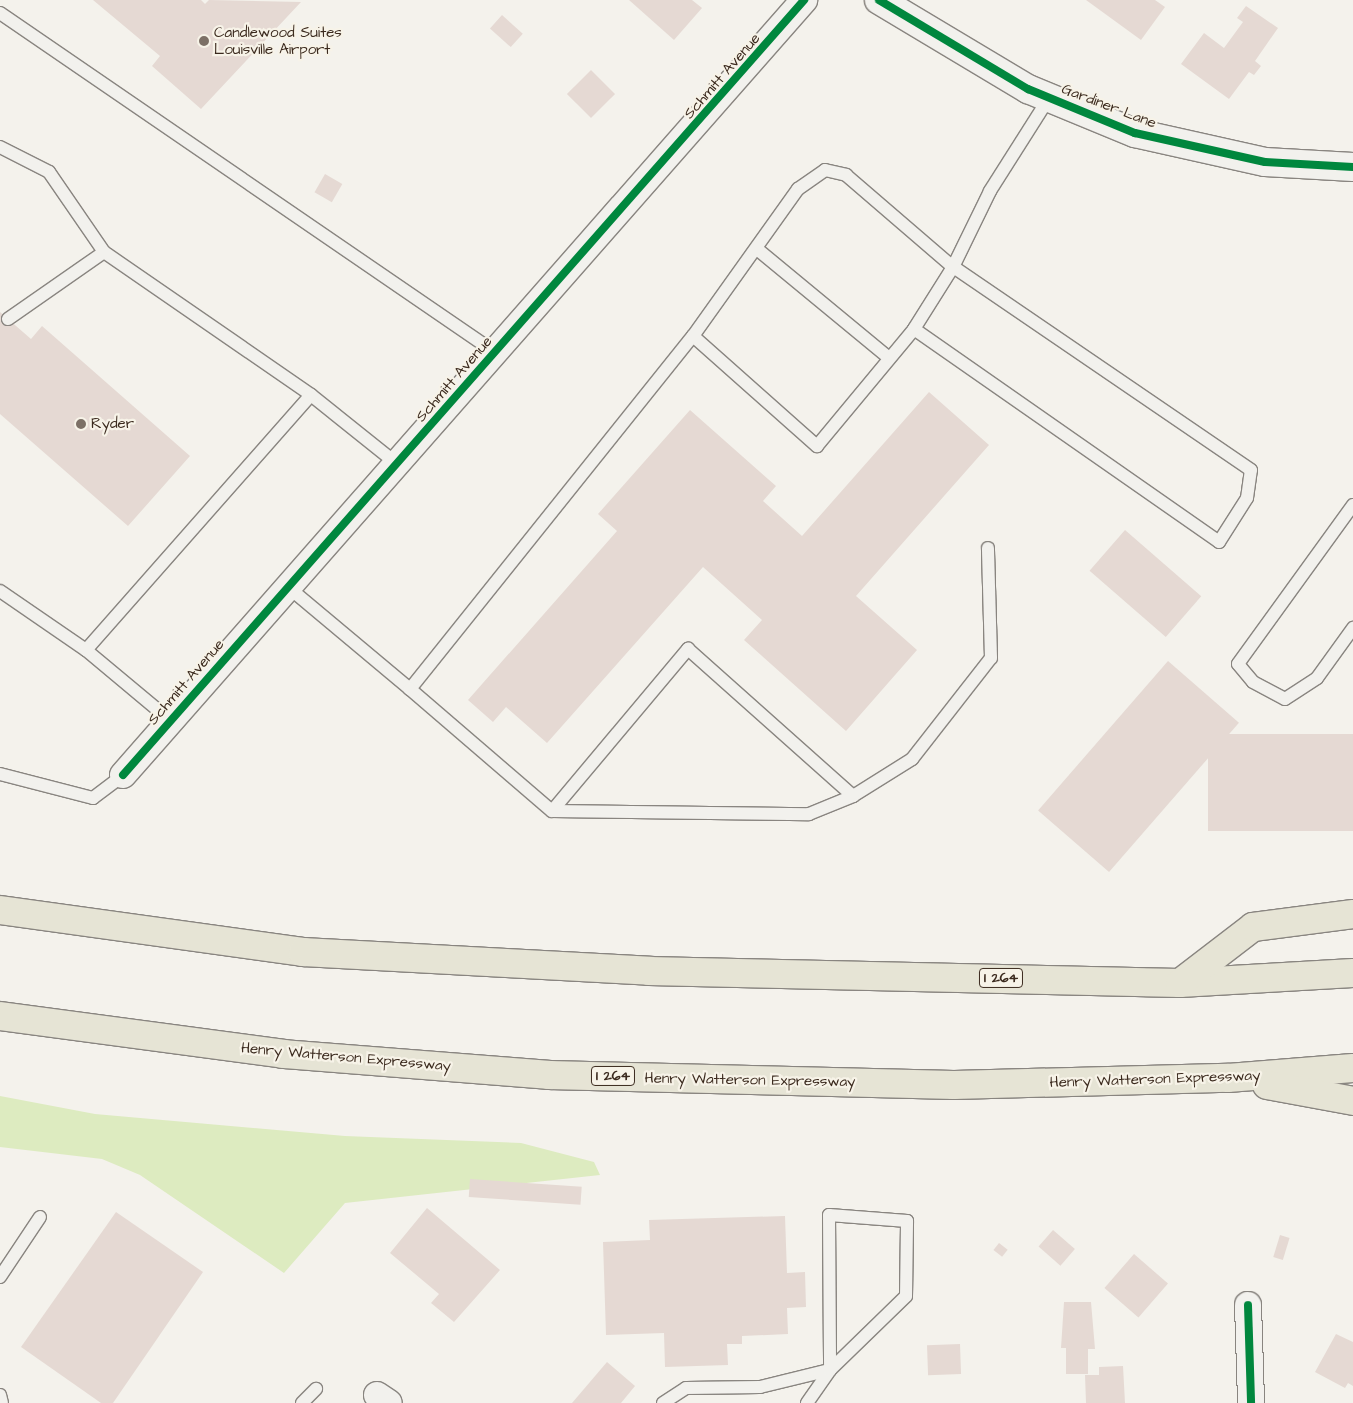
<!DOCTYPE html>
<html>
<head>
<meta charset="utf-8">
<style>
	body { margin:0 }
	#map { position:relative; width:1353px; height:1403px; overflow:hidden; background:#f4f2ec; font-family:"Architects Daughter",sans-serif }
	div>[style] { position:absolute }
	.green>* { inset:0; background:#ddebc0 }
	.building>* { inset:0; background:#e5d9d3; transform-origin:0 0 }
	.roads { filter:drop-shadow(1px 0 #898580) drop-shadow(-1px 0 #898580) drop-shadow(0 1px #898580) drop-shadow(0 -1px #898580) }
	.lane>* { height:12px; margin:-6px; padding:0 6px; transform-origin:6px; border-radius:6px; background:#f2f1ed }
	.street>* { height:26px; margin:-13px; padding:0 13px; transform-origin:13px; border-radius:13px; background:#f2f1ed }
	.secondary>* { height:28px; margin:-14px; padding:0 14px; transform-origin:14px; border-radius:14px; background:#f2f1ed }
	.highway>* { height:28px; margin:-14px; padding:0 14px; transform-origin:14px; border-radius:14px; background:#e6e4d5 }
	.cycleway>* { height:8px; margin:-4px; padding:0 4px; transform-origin:4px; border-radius:4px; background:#00873e }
	.dots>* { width:14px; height:14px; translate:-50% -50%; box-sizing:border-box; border:2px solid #f7f3e8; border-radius:50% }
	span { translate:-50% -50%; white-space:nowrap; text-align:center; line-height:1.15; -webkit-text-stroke:4.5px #f7f3e8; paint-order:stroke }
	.shield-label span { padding:1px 4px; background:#f7f3e8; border:1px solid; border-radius:4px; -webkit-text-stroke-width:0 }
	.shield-label { font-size:14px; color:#3b2a1e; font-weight:700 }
	.poi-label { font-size:15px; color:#3b2a1e }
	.left { translate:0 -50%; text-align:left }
	.street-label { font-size:15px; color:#3b2a1e }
</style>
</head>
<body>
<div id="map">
	<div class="green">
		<i style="clip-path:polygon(0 1096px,95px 1114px,345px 1136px,521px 1143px,594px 1162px,600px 1175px,345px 1203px,284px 1273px,140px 1175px,102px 1159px,0 1147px)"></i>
	</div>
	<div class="building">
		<i style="clip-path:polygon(93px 0,201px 0,205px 4px,209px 0,301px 2px,201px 109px,152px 66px,160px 56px)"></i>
		<i style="clip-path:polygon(629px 0,692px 0,702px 8px,674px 40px)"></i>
		<i style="clip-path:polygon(1086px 0,1155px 0,1165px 7px,1141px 40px)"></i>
		<i style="clip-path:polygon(1246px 6px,1278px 28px,1255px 61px,1261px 66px,1254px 75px,1249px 72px,1229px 99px,1181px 64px,1204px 33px,1224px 48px,1243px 22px,1237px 18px)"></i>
		<i style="left:502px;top:15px;width:28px;height:18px;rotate:42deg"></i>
		<i style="left:591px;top:70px;width:34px;height:34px;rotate:45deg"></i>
		<i style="left:325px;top:174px;width:20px;height:21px;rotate:30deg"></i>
		<i style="clip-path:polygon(0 312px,31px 339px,42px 326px,190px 456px,128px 526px,0 414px)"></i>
		<i style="clip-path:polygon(929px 392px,989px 445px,856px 596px,917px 650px,846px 731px,744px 640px,762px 620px,703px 567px,547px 743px,506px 707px,493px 722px,468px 700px,617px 531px,598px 514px,690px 410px,776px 486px,763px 501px,802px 536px)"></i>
		<i style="left:1125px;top:530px;width:101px;height:54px;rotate:41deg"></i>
		<i style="left:1168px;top:661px;width:94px;height:198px;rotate:41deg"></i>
		<i style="left:1353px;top:734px;width:97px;height:145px;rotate:90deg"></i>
		<i style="left:470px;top:1179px;width:112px;height:18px;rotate:4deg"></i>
		<i style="clip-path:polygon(427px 1208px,500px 1270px,454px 1322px,431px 1303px,439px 1294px,390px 1253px)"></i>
		<i style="clip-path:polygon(116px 1212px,203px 1272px,113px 1403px,101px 1403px,21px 1347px)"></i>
		<i style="clip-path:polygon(785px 1216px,787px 1273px,805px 1272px,806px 1307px,787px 1308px,788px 1334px,742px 1336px,742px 1344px,727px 1344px,728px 1365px,665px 1367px,664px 1333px,606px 1335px,603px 1242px,650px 1240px,649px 1220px)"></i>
		<i style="left:1053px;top:1230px;width:29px;height:22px;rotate:41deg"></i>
		<i style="left:1280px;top:1235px;width:10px;height:23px;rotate:17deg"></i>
		<i style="left:999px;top:1243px;width:11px;height:9px;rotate:38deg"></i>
		<i style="left:1134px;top:1254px;width:45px;height:45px;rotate:41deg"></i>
		<i style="clip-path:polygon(1064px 1302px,1091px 1302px,1095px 1349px,1088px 1349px,1088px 1374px,1066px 1374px,1066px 1348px,1061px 1348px)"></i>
		<i style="clip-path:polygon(1336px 1334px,1353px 1342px,1353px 1386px,1348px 1383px,1345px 1388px,1315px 1372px)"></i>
		<i style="left:960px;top:1344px;width:30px;height:33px;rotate:88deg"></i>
		<i style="clip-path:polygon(607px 1362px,635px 1386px,621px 1403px,572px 1403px)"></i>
		<i style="clip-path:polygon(1123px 1366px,1125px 1403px,1086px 1403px,1085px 1375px,1099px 1375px,1099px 1367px)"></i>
	</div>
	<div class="roads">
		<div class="lane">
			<i style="left:0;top:13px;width:601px;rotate:34.43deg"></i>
			<i style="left:0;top:147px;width:55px;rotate:27deg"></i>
			<i style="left:49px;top:172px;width:97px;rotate:55.5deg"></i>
			<i style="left:104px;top:252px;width:252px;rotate:34.6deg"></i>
			<i style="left:311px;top:395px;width:110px;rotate:38.7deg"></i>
			<i style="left:757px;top:249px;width:171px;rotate:39.5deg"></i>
			<i style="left:8px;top:319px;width:117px;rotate:-34.9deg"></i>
			<i style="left:693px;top:336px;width:166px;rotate:41.6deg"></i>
			<i style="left:817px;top:446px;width:152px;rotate:-50.3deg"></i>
			<i style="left:914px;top:329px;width:372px;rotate:34.9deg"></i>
			<i style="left:1219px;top:542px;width:52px;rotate:-57.5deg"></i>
			<i style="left:1247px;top:498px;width:28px;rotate:-82deg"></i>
			<i style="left:1251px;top:470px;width:361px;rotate:-145.7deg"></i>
			<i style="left:953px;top:267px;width:73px;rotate:122.2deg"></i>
			<i style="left:1353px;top:505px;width:196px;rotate:125.9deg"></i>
			<i style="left:1238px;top:664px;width:23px;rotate:50deg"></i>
			<i style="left:1253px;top:682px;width:36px;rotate:28deg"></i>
			<i style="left:1285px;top:699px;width:38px;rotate:-33deg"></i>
			<i style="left:1317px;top:678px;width:62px;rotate:-54.2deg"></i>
			<i style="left:288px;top:587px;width:159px;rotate:39.9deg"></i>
			<i style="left:410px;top:689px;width:452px;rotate:-51.3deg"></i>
			<i style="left:693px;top:336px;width:181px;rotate:-54.5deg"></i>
			<i style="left:798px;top:189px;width:33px;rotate:-35deg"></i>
			<i style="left:825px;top:170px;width:22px;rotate:13deg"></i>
			<i style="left:846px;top:175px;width:141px;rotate:40.7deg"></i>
			<i style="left:953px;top:267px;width:85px;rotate:-64deg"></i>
			<i style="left:990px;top:191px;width:110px;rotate:-57.6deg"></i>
			<i style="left:0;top:591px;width:104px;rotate:34.5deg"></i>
			<i style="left:86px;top:650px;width:109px;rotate:39.8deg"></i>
			<i style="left:86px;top:650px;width:340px;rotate:-48.6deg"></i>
			<i style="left:410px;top:689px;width:187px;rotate:40.7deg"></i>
			<i style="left:552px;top:811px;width:257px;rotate:0.7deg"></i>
			<i style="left:809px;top:814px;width:48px;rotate:-22.2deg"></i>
			<i style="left:853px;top:796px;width:70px;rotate:-32.1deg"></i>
			<i style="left:912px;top:759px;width:128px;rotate:-52deg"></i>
			<i style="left:991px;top:658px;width:110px;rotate:-91.6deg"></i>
			<i style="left:0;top:774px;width:96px;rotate:14.5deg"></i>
			<i style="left:93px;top:798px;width:38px;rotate:-37deg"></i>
			<i style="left:552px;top:811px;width:212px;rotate:-50deg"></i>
			<i style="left:688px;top:649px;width:221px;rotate:41.7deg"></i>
			<i style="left:0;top:1277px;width:72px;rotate:-56.3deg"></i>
			<i style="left:0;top:1395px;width:8px;rotate:76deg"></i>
			<i style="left:302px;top:1403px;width:20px;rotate:-45deg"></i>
			<i style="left:663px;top:1403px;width:27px;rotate:-33deg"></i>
			<i style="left:686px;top:1388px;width:74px;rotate:-0.8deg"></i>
			<i style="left:760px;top:1387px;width:72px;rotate:-13.7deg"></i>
			<i style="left:807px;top:1403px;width:40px;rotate:-55.1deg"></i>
			<i style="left:830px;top:1370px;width:106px;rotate:-44.2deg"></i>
			<i style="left:906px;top:1296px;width:75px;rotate:-89.2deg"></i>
			<i style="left:907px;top:1221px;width:78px;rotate:-175.6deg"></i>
			<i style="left:829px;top:1215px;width:155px;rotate:89.6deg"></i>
		</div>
		<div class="street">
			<i style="left:123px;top:775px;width:1032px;rotate:-48.69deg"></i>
			<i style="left:1248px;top:1305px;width:98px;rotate:88.2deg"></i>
			<i style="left:377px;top:1395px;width:14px;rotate:34deg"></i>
		</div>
		<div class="secondary">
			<i style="left:879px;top:0;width:174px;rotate:30.9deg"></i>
			<i style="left:1028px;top:89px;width:116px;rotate:22.4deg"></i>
			<i style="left:1135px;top:133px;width:133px;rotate:12.6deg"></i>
			<i style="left:1265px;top:162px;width:88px;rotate:3.3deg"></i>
		</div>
		<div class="highway">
			<i style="left:0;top:910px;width:306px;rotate:7.9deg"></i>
			<i style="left:303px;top:952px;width:347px;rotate:3.1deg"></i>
			<i style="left:649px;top:971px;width:531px;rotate:1.29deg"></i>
			<i style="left:1180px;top:983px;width:173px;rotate:-3.3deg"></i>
			<i style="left:1180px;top:983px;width:92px;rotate:-37.5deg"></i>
			<i style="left:1253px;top:927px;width:101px;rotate:-7.4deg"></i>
			<i style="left:0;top:1016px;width:286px;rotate:7.6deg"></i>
			<i style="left:283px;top:1054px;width:267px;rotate:4.5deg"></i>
			<i style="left:549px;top:1075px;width:405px;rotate:1.4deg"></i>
			<i style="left:954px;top:1085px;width:274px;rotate:-1.5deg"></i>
			<i style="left:1228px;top:1078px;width:125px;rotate:-4.6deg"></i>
			<i style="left:1267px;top:1085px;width:87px;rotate:10.5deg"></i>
		</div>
	</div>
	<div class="cycleway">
		<i style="left:879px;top:0;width:174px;rotate:30.9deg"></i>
		<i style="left:1028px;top:89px;width:116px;rotate:22.4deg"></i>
		<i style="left:1135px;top:133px;width:133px;rotate:12.6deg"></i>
		<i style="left:1265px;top:162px;width:88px;rotate:3.3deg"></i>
		<i style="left:123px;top:775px;width:1032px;rotate:-48.69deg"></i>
		<i style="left:1248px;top:1305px;width:98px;rotate:88.2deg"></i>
	</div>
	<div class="dots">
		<i style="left:204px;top:41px;background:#7c7066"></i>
		<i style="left:81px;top:424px;background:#7c7066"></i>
	</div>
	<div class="shield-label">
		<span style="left:1001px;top:978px">I 264</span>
		<span style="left:613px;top:1076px">I 264</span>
	</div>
	<div class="poi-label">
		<span class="left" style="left:214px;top:41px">Candlewood Suites<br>Louisville Airport</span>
		<span class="left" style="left:91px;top:424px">Ryder</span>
	</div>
	<div class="street-label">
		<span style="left:722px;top:76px;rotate:-49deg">Schmitt Avenue</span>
		<span style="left:1109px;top:106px;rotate:21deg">Gardiner Lane</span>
		<span style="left:454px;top:379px;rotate:-49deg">Schmitt Avenue</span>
		<span style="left:186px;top:682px;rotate:-49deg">Schmitt Avenue</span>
		<span style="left:346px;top:1057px;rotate:5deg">Henry Watterson Expressway</span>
		<span style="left:1155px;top:1079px;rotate:-2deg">Henry Watterson Expressway</span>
		<span style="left:750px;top:1080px;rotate:1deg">Henry Watterson Expressway</span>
	</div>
</div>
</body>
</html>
